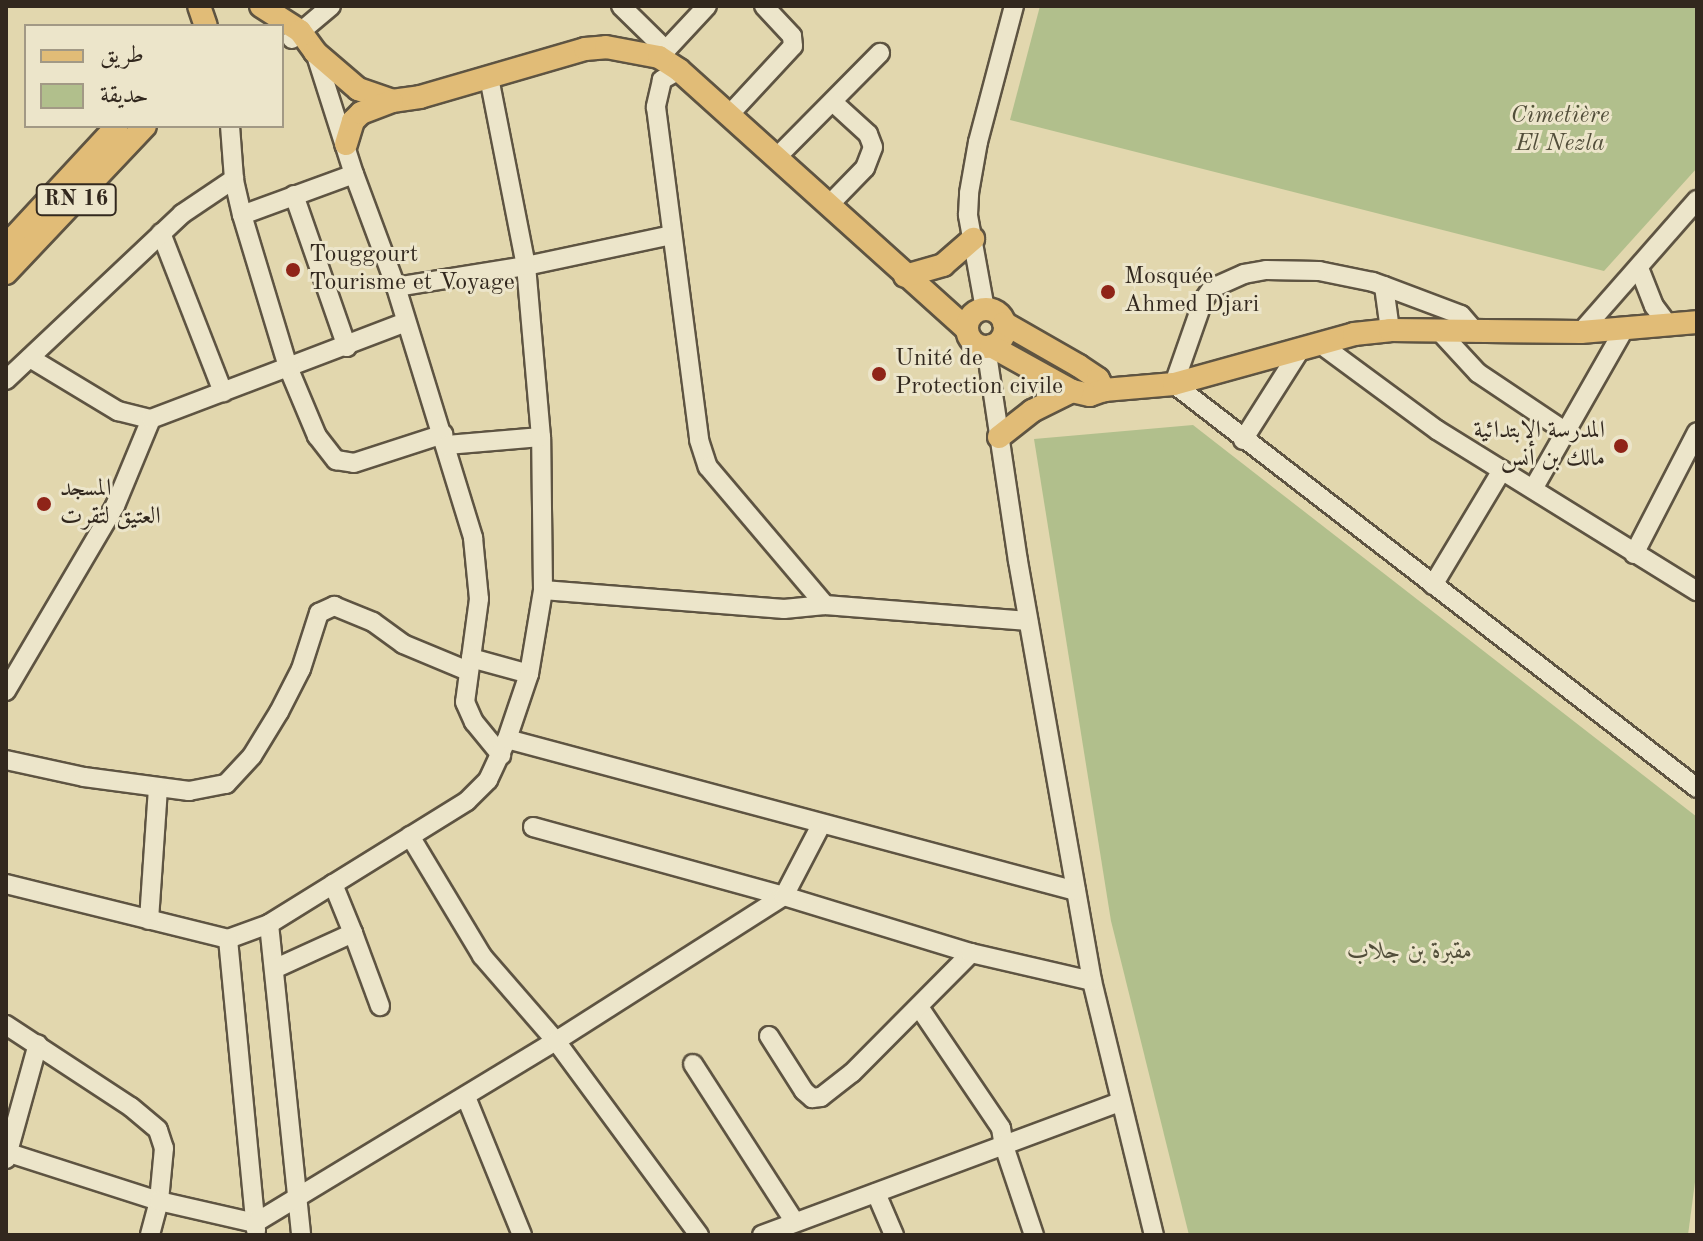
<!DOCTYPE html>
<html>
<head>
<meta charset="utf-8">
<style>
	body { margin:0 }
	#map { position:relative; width:1703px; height:1241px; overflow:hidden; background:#e2d7ae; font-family:"Old Standard TT",Amiri,serif }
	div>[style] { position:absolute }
	.green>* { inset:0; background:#b1bf8c }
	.roads { filter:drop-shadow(2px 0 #5e5442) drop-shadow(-2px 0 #5e5442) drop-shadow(0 2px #5e5442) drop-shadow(0 -2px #5e5442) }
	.minor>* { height:18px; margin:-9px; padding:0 9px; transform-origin:9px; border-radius:9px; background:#ece5ca }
	.major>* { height:22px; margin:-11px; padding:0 11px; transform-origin:11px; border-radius:11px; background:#e1bc77 }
	.major>.ring { margin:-11px; padding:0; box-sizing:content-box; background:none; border:22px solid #e1bc77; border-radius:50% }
	.dots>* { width:22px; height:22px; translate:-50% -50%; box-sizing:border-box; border:4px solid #ece5ca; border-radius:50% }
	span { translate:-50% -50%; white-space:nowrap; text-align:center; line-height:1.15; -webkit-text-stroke:6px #ece5ca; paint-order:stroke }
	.shield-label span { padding:2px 6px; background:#ece5ca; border:2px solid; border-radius:6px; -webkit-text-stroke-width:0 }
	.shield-label { font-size:22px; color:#32281e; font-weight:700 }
	.park-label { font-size:24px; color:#524e3a; font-style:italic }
	.poi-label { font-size:24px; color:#32281e }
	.left { translate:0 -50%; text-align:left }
	.right { translate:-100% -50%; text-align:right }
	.frame { position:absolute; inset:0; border:8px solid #32281e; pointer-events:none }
	.legend { position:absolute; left:24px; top:24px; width:260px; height:104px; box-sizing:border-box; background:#ece5ca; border:2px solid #a29985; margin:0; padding:10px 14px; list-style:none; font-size:24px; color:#32281e }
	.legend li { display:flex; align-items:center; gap:16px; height:40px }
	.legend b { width:40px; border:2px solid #a29985 }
</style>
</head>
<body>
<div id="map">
	<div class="green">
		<i style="clip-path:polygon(1040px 6px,1697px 6px,1697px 168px,1604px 271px,1010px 120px)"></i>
		<i style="clip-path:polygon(1193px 425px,1697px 817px,1697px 1167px,1688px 1235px,1189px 1235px,1111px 921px,1034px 439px)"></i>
	</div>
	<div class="roads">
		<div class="minor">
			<i style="left:621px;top:6px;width:63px;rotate:44.4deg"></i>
			<i style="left:666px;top:50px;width:10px;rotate:135deg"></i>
			<i style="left:292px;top:39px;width:51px;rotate:-40.2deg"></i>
			<i style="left:666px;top:50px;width:60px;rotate:-47deg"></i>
			<i style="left:315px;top:52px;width:128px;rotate:72.3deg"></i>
			<i style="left:354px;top:174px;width:121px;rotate:69.6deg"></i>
			<i style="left:396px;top:287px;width:263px;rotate:72.9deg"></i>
			<i style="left:473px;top:538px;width:61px;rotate:84.4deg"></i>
			<i style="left:479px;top:599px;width:104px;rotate:97.7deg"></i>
			<i style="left:465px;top:702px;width:22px;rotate:66deg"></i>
			<i style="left:474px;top:722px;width:43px;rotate:50.7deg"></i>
			<i style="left:679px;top:70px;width:20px;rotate:150deg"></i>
			<i style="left:662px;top:80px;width:28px;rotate:103deg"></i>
			<i style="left:656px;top:107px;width:336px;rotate:82.6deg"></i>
			<i style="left:699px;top:440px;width:28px;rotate:72deg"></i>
			<i style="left:708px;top:467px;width:181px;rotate:49.7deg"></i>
			<i style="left:825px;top:605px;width:204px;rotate:4.5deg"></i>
			<i style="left:729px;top:115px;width:94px;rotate:-47.2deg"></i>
			<i style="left:793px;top:46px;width:10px;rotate:-96deg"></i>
			<i style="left:792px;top:36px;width:41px;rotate:-133deg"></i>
			<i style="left:776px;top:158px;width:148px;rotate:-45.3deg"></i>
			<i style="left:294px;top:195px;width:161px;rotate:70.8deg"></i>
			<i style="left:828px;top:206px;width:53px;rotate:-45.8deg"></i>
			<i style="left:865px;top:168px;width:22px;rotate:-69deg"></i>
			<i style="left:873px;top:147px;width:14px;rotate:-111deg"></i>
			<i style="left:868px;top:134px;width:47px;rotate:-137.6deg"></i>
			<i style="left:242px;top:215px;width:119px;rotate:-20.1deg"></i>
			<i style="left:161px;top:233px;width:171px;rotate:68.7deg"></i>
			<i style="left:1639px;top:268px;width:41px;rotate:68.5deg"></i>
			<i style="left:1654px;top:306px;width:20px;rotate:53deg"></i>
			<i style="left:1384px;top:286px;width:82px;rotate:20.6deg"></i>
			<i style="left:1461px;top:315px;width:23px;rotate:49deg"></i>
			<i style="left:396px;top:287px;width:132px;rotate:-9.2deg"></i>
			<i style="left:526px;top:266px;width:149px;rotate:-12deg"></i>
			<i style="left:985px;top:309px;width:96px;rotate:-100.3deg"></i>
			<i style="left:968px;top:215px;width:22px;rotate:-87deg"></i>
			<i style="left:969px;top:193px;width:52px;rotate:-80deg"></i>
			<i style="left:978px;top:142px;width:141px;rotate:-75.2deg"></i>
			<i style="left:406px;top:322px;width:126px;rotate:159.1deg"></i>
			<i style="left:288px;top:367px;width:75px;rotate:67.2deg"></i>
			<i style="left:317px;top:436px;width:31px;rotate:52deg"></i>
			<i style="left:336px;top:460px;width:18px;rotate:9deg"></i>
			<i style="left:354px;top:463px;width:94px;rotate:-18deg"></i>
			<i style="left:1390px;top:330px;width:44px;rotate:-97.8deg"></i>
			<i style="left:1384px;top:286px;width:12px;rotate:-160deg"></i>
			<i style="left:1373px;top:282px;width:55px;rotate:-168.5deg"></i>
			<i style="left:1319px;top:271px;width:53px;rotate:-178.9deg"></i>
			<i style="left:1266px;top:270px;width:22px;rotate:170deg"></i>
			<i style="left:1244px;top:274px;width:35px;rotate:156deg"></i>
			<i style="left:1212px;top:288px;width:16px;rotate:125deg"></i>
			<i style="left:1203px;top:301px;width:88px;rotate:109.3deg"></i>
			<i style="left:1174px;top:384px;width:661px;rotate:37.68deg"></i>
			<i style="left:1440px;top:332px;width:56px;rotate:47.2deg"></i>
			<i style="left:1478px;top:373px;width:106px;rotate:33.8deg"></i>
			<i style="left:1581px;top:332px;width:176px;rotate:-48.7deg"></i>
			<i style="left:1319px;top:343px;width:147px;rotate:36.4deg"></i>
			<i style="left:1437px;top:430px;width:306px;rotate:31.8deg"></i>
			<i style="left:986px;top:347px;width:216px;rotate:81.5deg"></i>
			<i style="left:1018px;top:561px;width:426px;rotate:80deg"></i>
			<i style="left:1092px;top:981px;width:261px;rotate:76.3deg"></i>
			<i style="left:30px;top:358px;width:103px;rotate:31.1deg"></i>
			<i style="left:118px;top:411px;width:34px;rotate:14deg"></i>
			<i style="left:6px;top:380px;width:242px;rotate:-43.3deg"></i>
			<i style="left:182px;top:214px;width:63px;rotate:-33.9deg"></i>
			<i style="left:1243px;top:440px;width:110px;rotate:-57.6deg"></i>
			<i style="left:447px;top:445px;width:94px;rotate:-4.9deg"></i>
			<i style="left:1533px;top:489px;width:185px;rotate:-60.3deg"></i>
			<i style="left:1634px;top:554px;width:137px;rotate:-62.7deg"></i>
			<i style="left:1433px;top:585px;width:134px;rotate:-59deg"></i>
			<i style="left:543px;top:590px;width:242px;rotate:4.5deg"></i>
			<i style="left:784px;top:609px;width:41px;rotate:-5.6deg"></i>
			<i style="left:471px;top:658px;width:60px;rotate:15.4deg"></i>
			<i style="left:6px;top:691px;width:215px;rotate:-59.5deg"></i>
			<i style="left:115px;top:506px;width:94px;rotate:-67.5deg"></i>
			<i style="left:151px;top:419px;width:147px;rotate:-20.8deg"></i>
			<i style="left:288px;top:367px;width:159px;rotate:-106.8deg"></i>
			<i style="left:242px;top:215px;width:37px;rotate:-103deg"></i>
			<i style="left:234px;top:179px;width:53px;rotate:-94.3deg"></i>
			<i style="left:507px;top:739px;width:589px;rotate:14.96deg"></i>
			<i style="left:6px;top:760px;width:80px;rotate:12.3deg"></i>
			<i style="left:84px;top:777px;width:106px;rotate:7.6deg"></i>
			<i style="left:189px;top:791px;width:38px;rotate:-11deg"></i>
			<i style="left:226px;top:784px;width:38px;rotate:-47deg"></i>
			<i style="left:252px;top:756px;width:52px;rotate:-58.5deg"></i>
			<i style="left:279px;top:712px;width:48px;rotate:-62.9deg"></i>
			<i style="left:301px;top:669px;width:59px;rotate:-72.2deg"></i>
			<i style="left:319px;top:613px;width:17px;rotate:-25deg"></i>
			<i style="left:334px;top:606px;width:42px;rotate:22.3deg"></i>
			<i style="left:373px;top:622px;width:37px;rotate:36deg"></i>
			<i style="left:403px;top:644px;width:70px;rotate:22.6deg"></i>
			<i style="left:533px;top:827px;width:260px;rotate:15.4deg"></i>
			<i style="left:784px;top:896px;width:80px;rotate:-62.5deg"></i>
			<i style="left:410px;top:836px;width:140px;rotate:59deg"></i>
			<i style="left:482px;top:956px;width:113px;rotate:49deg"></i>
			<i style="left:556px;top:1041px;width:241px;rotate:53.6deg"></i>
			<i style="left:6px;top:884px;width:229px;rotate:13.9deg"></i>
			<i style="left:228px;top:939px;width:44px;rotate:-20.1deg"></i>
			<i style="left:269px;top:924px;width:233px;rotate:-31.8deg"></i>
			<i style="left:467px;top:801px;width:30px;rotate:-45deg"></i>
			<i style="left:488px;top:780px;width:45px;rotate:-65.1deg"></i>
			<i style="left:507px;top:739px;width:69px;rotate:-71.3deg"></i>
			<i style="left:529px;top:674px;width:85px;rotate:-80.5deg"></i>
			<i style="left:543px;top:590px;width:153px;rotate:-90.7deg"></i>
			<i style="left:541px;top:437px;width:172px;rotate:-95deg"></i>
			<i style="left:526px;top:266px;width:193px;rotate:-101.1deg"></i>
			<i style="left:149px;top:920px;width:133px;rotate:-86.1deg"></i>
			<i style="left:269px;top:924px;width:313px;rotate:84.1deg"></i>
			<i style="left:353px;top:933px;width:78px;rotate:69.7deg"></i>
			<i style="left:228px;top:939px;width:293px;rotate:84.5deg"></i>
			<i style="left:274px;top:969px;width:87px;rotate:-24.5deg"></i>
			<i style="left:353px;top:933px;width:53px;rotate:-112.2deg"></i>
			<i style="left:919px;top:1007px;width:146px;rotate:55.9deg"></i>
			<i style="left:1001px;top:1128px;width:18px;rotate:81deg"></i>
			<i style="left:1004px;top:1146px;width:94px;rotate:71.4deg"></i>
			<i style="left:6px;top:1025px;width:149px;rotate:33.3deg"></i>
			<i style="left:131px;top:1107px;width:35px;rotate:40deg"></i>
			<i style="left:158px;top:1130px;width:19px;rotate:72deg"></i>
			<i style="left:164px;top:1148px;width:53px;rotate:95.4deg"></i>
			<i style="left:159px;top:1201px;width:35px;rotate:105deg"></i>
			<i style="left:769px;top:1036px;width:65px;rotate:57.5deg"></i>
			<i style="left:804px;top:1091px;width:11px;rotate:41deg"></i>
			<i style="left:812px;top:1098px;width:9px;rotate:-6deg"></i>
			<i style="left:821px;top:1097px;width:39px;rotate:-38deg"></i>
			<i style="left:852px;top:1073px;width:169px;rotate:-45.2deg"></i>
			<i style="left:693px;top:1064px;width:188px;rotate:57.2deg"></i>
			<i style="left:466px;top:1097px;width:149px;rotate:67.9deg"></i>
			<i style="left:6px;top:1152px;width:161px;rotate:17.8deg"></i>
			<i style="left:159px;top:1201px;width:98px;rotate:12.9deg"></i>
			<i style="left:255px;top:1223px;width:352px;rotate:-31.2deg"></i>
			<i style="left:556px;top:1041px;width:270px;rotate:-32.5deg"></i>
			<i style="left:784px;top:896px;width:195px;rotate:17deg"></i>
			<i style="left:971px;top:953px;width:124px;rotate:13deg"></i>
			<i style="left:6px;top:1159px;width:119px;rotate:-74.5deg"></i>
			<i style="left:876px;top:1193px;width:46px;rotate:66.8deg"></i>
			<i style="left:762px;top:1235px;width:382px;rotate:-20.4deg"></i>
		</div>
		<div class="major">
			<i style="left:199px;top:6px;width:21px;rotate:71deg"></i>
			<i style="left:261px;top:6px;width:46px;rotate:32.7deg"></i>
			<i style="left:300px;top:31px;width:26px;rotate:54deg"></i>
			<i style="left:315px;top:52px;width:57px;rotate:40.7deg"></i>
			<i style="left:358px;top:89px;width:36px;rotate:19deg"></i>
			<i style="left:392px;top:101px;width:28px;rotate:-8deg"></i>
			<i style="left:420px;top:97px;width:172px;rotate:-16.2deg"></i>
			<i style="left:585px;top:49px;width:21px;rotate:-5deg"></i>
			<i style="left:606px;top:47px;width:54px;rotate:10.7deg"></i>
			<i style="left:659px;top:57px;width:24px;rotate:33deg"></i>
			<i style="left:679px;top:70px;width:386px;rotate:42deg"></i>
			<i style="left:346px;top:144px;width:24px;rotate:-73deg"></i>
			<i style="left:353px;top:121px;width:11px;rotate:-45deg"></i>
			<i style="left:361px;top:113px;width:33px;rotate:-21deg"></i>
			<i style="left:6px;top:246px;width:163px;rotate:-47.2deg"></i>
			<i style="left:6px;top:273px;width:202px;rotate:-46.6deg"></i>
			<i style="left:905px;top:276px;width:40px;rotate:-16deg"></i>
			<i style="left:943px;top:265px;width:40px;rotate:-41deg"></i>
			<i class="ring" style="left:967px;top:309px;width:16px;height:16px"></i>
			<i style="left:1004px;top:323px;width:86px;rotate:29.8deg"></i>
			<i style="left:1079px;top:366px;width:23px;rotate:34deg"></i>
			<i style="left:1098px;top:379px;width:13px;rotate:61deg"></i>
			<i style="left:991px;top:346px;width:93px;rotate:29.1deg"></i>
			<i style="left:1072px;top:391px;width:18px;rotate:13deg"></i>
			<i style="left:1090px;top:395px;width:15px;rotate:-20deg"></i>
			<i style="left:1104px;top:390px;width:70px;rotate:-4.9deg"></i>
			<i style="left:1174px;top:384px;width:187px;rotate:-15.5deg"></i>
			<i style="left:1354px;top:334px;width:36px;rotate:-6deg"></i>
			<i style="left:1390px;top:330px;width:191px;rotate:0.6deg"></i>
			<i style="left:1581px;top:332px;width:116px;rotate:-4.9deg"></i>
			<i style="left:999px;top:437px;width:42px;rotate:-38.2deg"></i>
			<i style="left:1032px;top:411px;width:45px;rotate:-26.6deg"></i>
		</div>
	</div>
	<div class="dots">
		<i style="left:293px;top:270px;background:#8f2418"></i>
		<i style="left:1108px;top:292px;background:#8f2418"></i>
		<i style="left:879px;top:374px;background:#8f2418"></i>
		<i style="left:1621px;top:446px;background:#8f2418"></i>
		<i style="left:44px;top:504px;background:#8f2418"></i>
	</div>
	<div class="shield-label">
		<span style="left:76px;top:200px">RN 16</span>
	</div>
	<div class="park-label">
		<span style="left:1560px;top:131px">Cimetière<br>El Nezla</span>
		<span style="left:1410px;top:953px">مقبرة بن جلاب</span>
	</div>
	<div class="poi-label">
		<span class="left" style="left:309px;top:270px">Touggourt<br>Tourisme et Voyage</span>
		<span class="left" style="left:1124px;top:292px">Mosquée<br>Ahmed Djari</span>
		<span class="left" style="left:895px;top:374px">Unité de<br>Protection civile</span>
		<span class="right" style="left:1605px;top:446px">المدرسة الابتدائية<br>مالك بن أنس</span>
		<span class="left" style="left:60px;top:504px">المسجد<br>العتيق لتقرت</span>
	</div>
	<div class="frame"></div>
	<ul class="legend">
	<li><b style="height:10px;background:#e1bc77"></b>طريق</li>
	<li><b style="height:22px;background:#b1bf8c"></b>حديقة</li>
	</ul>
</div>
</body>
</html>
